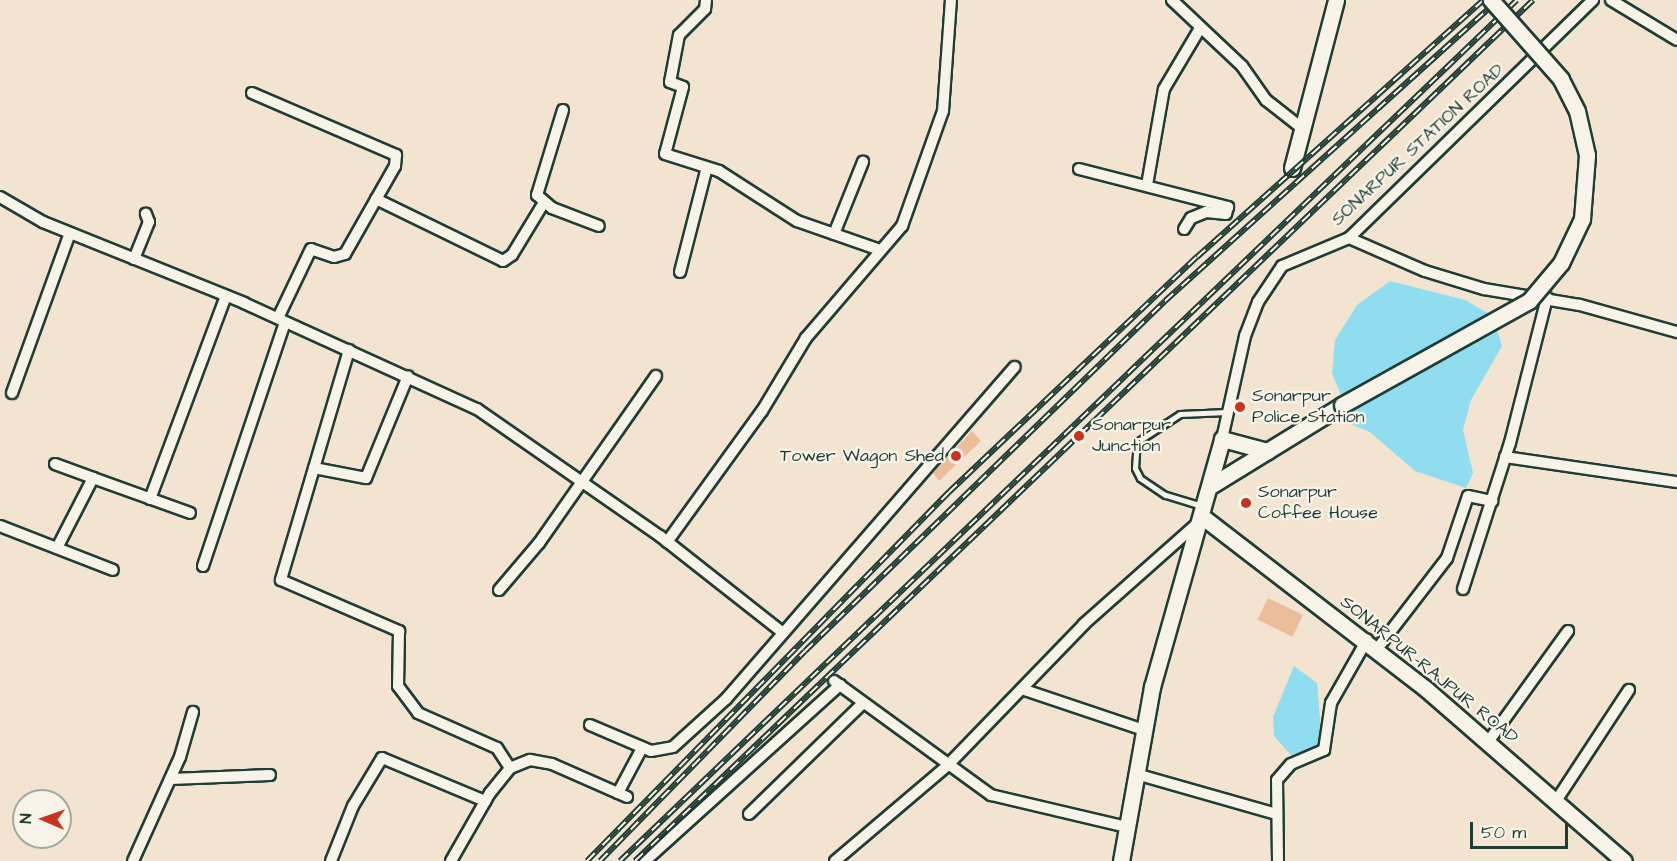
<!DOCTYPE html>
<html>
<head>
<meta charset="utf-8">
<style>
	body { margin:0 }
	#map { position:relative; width:1677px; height:861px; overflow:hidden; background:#f3e3d1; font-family:"Architects Daughter",sans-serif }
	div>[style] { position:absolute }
	.water>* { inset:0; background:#8fddee }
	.building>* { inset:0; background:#ebbd9b; transform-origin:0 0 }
	.roads { filter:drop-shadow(2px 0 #1f3d34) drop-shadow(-2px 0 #1f3d34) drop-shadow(0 2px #1f3d34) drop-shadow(0 -2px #1f3d34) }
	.lane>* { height:5px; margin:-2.5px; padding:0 2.5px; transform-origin:2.5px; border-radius:2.5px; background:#f7f3e8 }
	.street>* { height:10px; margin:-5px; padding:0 5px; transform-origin:5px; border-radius:5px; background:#f7f3e8 }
	.secondary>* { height:15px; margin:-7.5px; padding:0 7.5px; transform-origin:7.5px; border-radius:7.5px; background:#f7f3e8 }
	.rail>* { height:6px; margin-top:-3px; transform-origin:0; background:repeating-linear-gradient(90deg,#f7f3e8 0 11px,#1f3d34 0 22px); box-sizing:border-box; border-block:2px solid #1f3d34 }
	.bridges { filter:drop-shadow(2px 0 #1f3d34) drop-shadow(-2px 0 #1f3d34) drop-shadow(0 2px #1f3d34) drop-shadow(0 -2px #1f3d34) }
	.secondary-bridge>* { height:15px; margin:-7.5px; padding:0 7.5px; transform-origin:7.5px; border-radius:7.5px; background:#f7f3e8 }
	.dots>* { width:16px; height:16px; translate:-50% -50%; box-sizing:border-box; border:3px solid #f7f3e8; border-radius:50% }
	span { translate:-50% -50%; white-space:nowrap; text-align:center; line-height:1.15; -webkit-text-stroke:4.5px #f7f3e8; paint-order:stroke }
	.street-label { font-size:18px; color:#1f3d34 }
	.poi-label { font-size:18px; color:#1f3d34 }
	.left { translate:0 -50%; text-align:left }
	.right { translate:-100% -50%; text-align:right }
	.north { position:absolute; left:12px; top:789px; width:60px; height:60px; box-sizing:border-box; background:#f7f3e8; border:2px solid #a1aaa0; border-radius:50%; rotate:272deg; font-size:16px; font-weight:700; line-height:24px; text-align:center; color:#1f3d34 }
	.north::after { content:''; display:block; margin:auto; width:21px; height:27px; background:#c8321e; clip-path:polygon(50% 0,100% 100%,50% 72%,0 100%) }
	.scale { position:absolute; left:1470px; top:822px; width:98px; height:27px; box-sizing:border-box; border:3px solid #1f3d34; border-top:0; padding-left:8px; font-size:18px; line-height:21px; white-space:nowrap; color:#1f3d34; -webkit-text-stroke:4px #f7f3e8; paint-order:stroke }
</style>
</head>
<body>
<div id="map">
	<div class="water">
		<i style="clip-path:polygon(1390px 281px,1465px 300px,1493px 316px,1502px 346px,1471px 400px,1463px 430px,1473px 473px,1466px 488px,1415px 471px,1370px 432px,1353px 425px,1332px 373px,1335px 340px,1357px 305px)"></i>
		<i style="clip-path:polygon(1294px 666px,1317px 683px,1322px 745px,1291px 755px,1274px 736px,1273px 717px)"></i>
	</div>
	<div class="building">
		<i style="clip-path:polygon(972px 431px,981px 441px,939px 481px,933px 473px)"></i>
		<i style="left:1268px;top:598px;width:39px;height:24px;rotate:26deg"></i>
	</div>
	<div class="roads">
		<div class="lane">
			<i style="left:1202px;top:506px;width:39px;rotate:-163deg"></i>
			<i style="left:1165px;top:495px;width:30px;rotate:-146deg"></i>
			<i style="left:1140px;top:478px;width:11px;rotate:-117deg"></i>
			<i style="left:1135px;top:468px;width:26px;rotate:-86deg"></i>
			<i style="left:1137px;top:442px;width:51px;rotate:-33.1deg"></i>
			<i style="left:1180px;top:414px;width:47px;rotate:-2.4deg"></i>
		</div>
		<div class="street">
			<i style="left:706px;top:0;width:9px;rotate:96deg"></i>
			<i style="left:705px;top:9px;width:37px;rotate:135deg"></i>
			<i style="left:679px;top:35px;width:48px;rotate:100.8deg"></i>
			<i style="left:670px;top:82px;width:14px;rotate:21deg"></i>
			<i style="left:683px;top:87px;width:69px;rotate:105deg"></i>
			<i style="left:665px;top:154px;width:57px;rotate:17.5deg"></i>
			<i style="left:719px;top:171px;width:93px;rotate:32.7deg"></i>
			<i style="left:797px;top:221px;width:88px;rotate:19.3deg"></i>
			<i style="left:1172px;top:0;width:96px;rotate:43.3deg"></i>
			<i style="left:1242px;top:66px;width:42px;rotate:54.8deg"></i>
			<i style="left:1266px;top:100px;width:47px;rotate:38.1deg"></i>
			<i style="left:1611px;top:0;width:77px;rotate:31.2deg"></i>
			<i style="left:252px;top:93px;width:157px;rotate:23.3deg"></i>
			<i style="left:396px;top:155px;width:11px;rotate:95deg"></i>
			<i style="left:395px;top:166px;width:101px;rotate:119.6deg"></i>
			<i style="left:345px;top:254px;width:11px;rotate:165deg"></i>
			<i style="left:334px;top:257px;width:24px;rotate:-161deg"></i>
			<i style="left:311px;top:249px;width:76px;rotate:115.6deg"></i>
			<i style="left:563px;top:110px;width:89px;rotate:107deg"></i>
			<i style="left:537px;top:195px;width:20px;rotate:41deg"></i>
			<i style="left:552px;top:208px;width:50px;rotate:21deg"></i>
			<i style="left:1079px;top:169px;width:154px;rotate:14.3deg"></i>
			<i style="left:1228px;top:207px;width:7px;rotate:106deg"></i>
			<i style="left:1226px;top:214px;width:20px;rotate:-174deg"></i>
			<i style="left:1206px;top:212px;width:16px;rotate:158deg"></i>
			<i style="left:1191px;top:218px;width:13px;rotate:122deg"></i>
			<i style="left:1147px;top:185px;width:97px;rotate:-80deg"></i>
			<i style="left:1164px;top:89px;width:69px;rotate:-59.3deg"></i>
			<i style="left:0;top:197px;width:50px;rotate:30.2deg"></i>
			<i style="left:43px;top:222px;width:217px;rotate:21.9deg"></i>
			<i style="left:244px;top:303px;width:256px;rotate:24.5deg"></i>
			<i style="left:477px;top:409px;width:223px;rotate:34.8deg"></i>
			<i style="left:660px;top:536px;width:155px;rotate:38.2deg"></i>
			<i style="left:376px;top:199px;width:141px;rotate:26deg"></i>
			<i style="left:503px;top:261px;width:11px;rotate:-34deg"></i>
			<i style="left:512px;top:255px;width:60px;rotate:-58.7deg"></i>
			<i style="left:834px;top:234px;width:78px;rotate:-68.1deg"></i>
			<i style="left:1349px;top:238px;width:83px;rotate:23.5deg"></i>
			<i style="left:1425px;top:271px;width:62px;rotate:17deg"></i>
			<i style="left:1484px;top:289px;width:97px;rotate:9.5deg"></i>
			<i style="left:1580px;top:305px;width:101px;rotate:15.6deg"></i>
			<i style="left:134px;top:259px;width:40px;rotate:-68deg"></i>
			<i style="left:149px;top:222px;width:9px;rotate:-111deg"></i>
			<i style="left:680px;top:272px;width:108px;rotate:-75.6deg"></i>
			<i style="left:349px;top:350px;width:240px;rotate:106.5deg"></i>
			<i style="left:281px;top:580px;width:129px;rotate:23.4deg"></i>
			<i style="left:399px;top:631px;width:55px;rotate:91deg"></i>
			<i style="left:398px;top:686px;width:34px;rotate:53deg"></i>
			<i style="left:418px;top:713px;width:86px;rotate:23.9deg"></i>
			<i style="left:497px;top:748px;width:24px;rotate:57deg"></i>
			<i style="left:12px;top:393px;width:170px;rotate:-70.1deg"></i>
			<i style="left:1222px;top:439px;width:106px;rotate:-77.4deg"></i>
			<i style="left:1245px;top:336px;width:36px;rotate:-69deg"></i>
			<i style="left:1258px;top:302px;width:43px;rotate:-56.3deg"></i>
			<i style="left:1282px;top:266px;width:73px;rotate:-22.7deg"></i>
			<i style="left:1349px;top:238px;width:341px;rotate:-44.3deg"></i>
			<i style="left:1505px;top:457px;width:174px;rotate:8.3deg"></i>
			<i style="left:55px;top:464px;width:40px;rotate:20.2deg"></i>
			<i style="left:314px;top:468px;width:53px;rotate:10.9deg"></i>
			<i style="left:366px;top:478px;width:110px;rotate:-67.6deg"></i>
			<i style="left:150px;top:499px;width:217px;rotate:-69.5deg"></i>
			<i style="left:0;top:526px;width:121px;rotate:21.3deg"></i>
			<i style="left:667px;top:542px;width:162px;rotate:-54.1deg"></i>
			<i style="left:762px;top:411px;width:85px;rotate:-58.9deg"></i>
			<i style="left:806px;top:338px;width:148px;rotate:-49.4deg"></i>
			<i style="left:902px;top:226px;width:122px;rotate:-70.4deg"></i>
			<i style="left:943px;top:111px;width:111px;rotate:-85.9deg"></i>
			<i style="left:57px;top:548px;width:79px;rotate:-62.8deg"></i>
			<i style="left:93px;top:478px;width:103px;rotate:19.8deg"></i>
			<i style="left:203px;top:566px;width:257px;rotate:-71.4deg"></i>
			<i style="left:1463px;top:589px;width:153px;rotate:-72.2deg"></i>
			<i style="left:1510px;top:443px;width:150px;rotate:-75.7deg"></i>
			<i style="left:499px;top:590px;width:62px;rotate:-49.6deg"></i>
			<i style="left:539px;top:543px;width:204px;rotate:-55deg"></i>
			<i style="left:1377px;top:649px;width:115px;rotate:-52.4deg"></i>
			<i style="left:1447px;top:558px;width:65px;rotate:-71.3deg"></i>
			<i style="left:1468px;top:496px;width:25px;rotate:12deg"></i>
			<i style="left:834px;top:681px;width:194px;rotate:36deg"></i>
			<i style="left:991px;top:795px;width:139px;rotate:13.3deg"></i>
			<i style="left:1022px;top:689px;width:129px;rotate:18.6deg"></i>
			<i style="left:590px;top:725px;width:66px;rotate:23.1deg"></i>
			<i style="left:651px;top:751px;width:22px;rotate:-10deg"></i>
			<i style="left:673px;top:747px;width:72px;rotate:-42.2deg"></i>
			<i style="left:726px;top:699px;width:440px;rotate:-49deg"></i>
			<i style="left:1488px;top:742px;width:137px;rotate:-54.2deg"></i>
			<i style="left:1136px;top:774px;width:142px;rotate:15.9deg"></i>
			<i style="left:171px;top:779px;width:99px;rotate:-2.3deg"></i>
			<i style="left:618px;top:793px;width:51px;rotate:-61.9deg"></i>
			<i style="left:1556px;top:801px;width:133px;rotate:-56.7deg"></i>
			<i style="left:749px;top:814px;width:159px;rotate:-44.2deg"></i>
			<i style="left:133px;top:861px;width:114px;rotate:-65.7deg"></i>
			<i style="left:180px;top:757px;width:47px;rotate:-73.9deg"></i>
			<i style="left:331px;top:861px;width:59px;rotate:-68.2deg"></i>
			<i style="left:353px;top:806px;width:56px;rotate:-58.9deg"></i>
			<i style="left:382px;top:758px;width:112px;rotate:22.7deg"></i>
			<i style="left:451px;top:861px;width:78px;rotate:-60.2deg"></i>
			<i style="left:490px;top:793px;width:32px;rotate:-51deg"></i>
			<i style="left:510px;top:768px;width:22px;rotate:-22deg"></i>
			<i style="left:530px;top:760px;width:22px;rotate:10deg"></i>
			<i style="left:552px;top:764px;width:82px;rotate:23.7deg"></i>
			<i style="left:645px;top:861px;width:263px;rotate:-42.1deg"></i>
			<i style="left:835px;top:861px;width:148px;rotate:-40.3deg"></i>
			<i style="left:948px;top:765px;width:196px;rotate:-46deg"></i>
			<i style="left:1084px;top:624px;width:154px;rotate:-41.6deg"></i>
			<i style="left:1278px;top:861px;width:81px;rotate:-90.7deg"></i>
			<i style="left:1277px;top:780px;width:21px;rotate:-49deg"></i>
			<i style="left:1291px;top:764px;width:36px;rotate:-23deg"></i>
			<i style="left:1324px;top:750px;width:48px;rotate:-81.5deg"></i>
			<i style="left:1331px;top:703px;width:73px;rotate:-60.3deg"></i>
		</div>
		<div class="secondary">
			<i style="left:1292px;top:168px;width:174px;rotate:-75.3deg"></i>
			<i style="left:1212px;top:485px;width:153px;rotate:-31.6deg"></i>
			<i style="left:1204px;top:518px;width:280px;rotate:37.6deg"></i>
			<i style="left:1426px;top:689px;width:262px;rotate:41deg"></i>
			<i style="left:1121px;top:861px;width:177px;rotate:-79.9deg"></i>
			<i style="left:1152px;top:687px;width:258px;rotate:-74.2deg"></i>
			<i style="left:1222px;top:439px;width:47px;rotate:14.9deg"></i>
		</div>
	</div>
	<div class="rail">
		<i style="left:587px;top:861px;width:517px;rotate:-45.55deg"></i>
		<i style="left:949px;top:492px;width:342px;rotate:-43.5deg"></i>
		<i style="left:1197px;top:257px;width:385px;rotate:-41.9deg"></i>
		<i style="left:600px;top:861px;width:293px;rotate:-45.7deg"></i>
		<i style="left:805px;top:651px;width:502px;rotate:-44.19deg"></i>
		<i style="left:1165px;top:301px;width:449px;rotate:-42.1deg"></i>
		<i style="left:620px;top:861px;width:1243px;rotate:-43.83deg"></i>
		<i style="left:635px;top:861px;width:1244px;rotate:-43.79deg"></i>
	</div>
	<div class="bridges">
		<div class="secondary-bridge">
			<i style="left:1342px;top:405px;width:214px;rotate:-29.1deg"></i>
			<i style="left:1529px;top:301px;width:50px;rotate:-49.9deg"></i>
			<i style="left:1561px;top:263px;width:49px;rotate:-64.5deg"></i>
			<i style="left:1582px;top:219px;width:64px;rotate:-85.5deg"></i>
			<i style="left:1587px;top:155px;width:45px;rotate:-102.8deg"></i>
			<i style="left:1577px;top:111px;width:36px;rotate:-117deg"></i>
			<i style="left:1561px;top:79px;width:106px;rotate:-131.5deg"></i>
		</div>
	</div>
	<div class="dots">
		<i style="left:1240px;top:407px;background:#c8321e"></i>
		<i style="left:1079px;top:436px;background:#c8321e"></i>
		<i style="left:956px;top:456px;background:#c8321e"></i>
		<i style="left:1246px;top:503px;background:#c8321e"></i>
	</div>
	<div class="street-label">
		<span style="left:1418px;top:145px;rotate:-43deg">SONARPUR STATION ROAD</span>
		<span style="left:1429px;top:670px;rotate:39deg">SONARPUR-RAJPUR ROAD</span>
	</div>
	<div class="poi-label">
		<span class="left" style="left:1252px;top:407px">Sonarpur<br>Police Station</span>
		<span class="left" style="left:1092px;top:436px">Sonarpur<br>Junction</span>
		<span class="right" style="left:944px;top:456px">Tower Wagon Shed</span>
		<span class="left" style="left:1258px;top:503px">Sonarpur<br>Coffee House</span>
	</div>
	<div class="north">N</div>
	<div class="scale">50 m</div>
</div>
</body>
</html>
